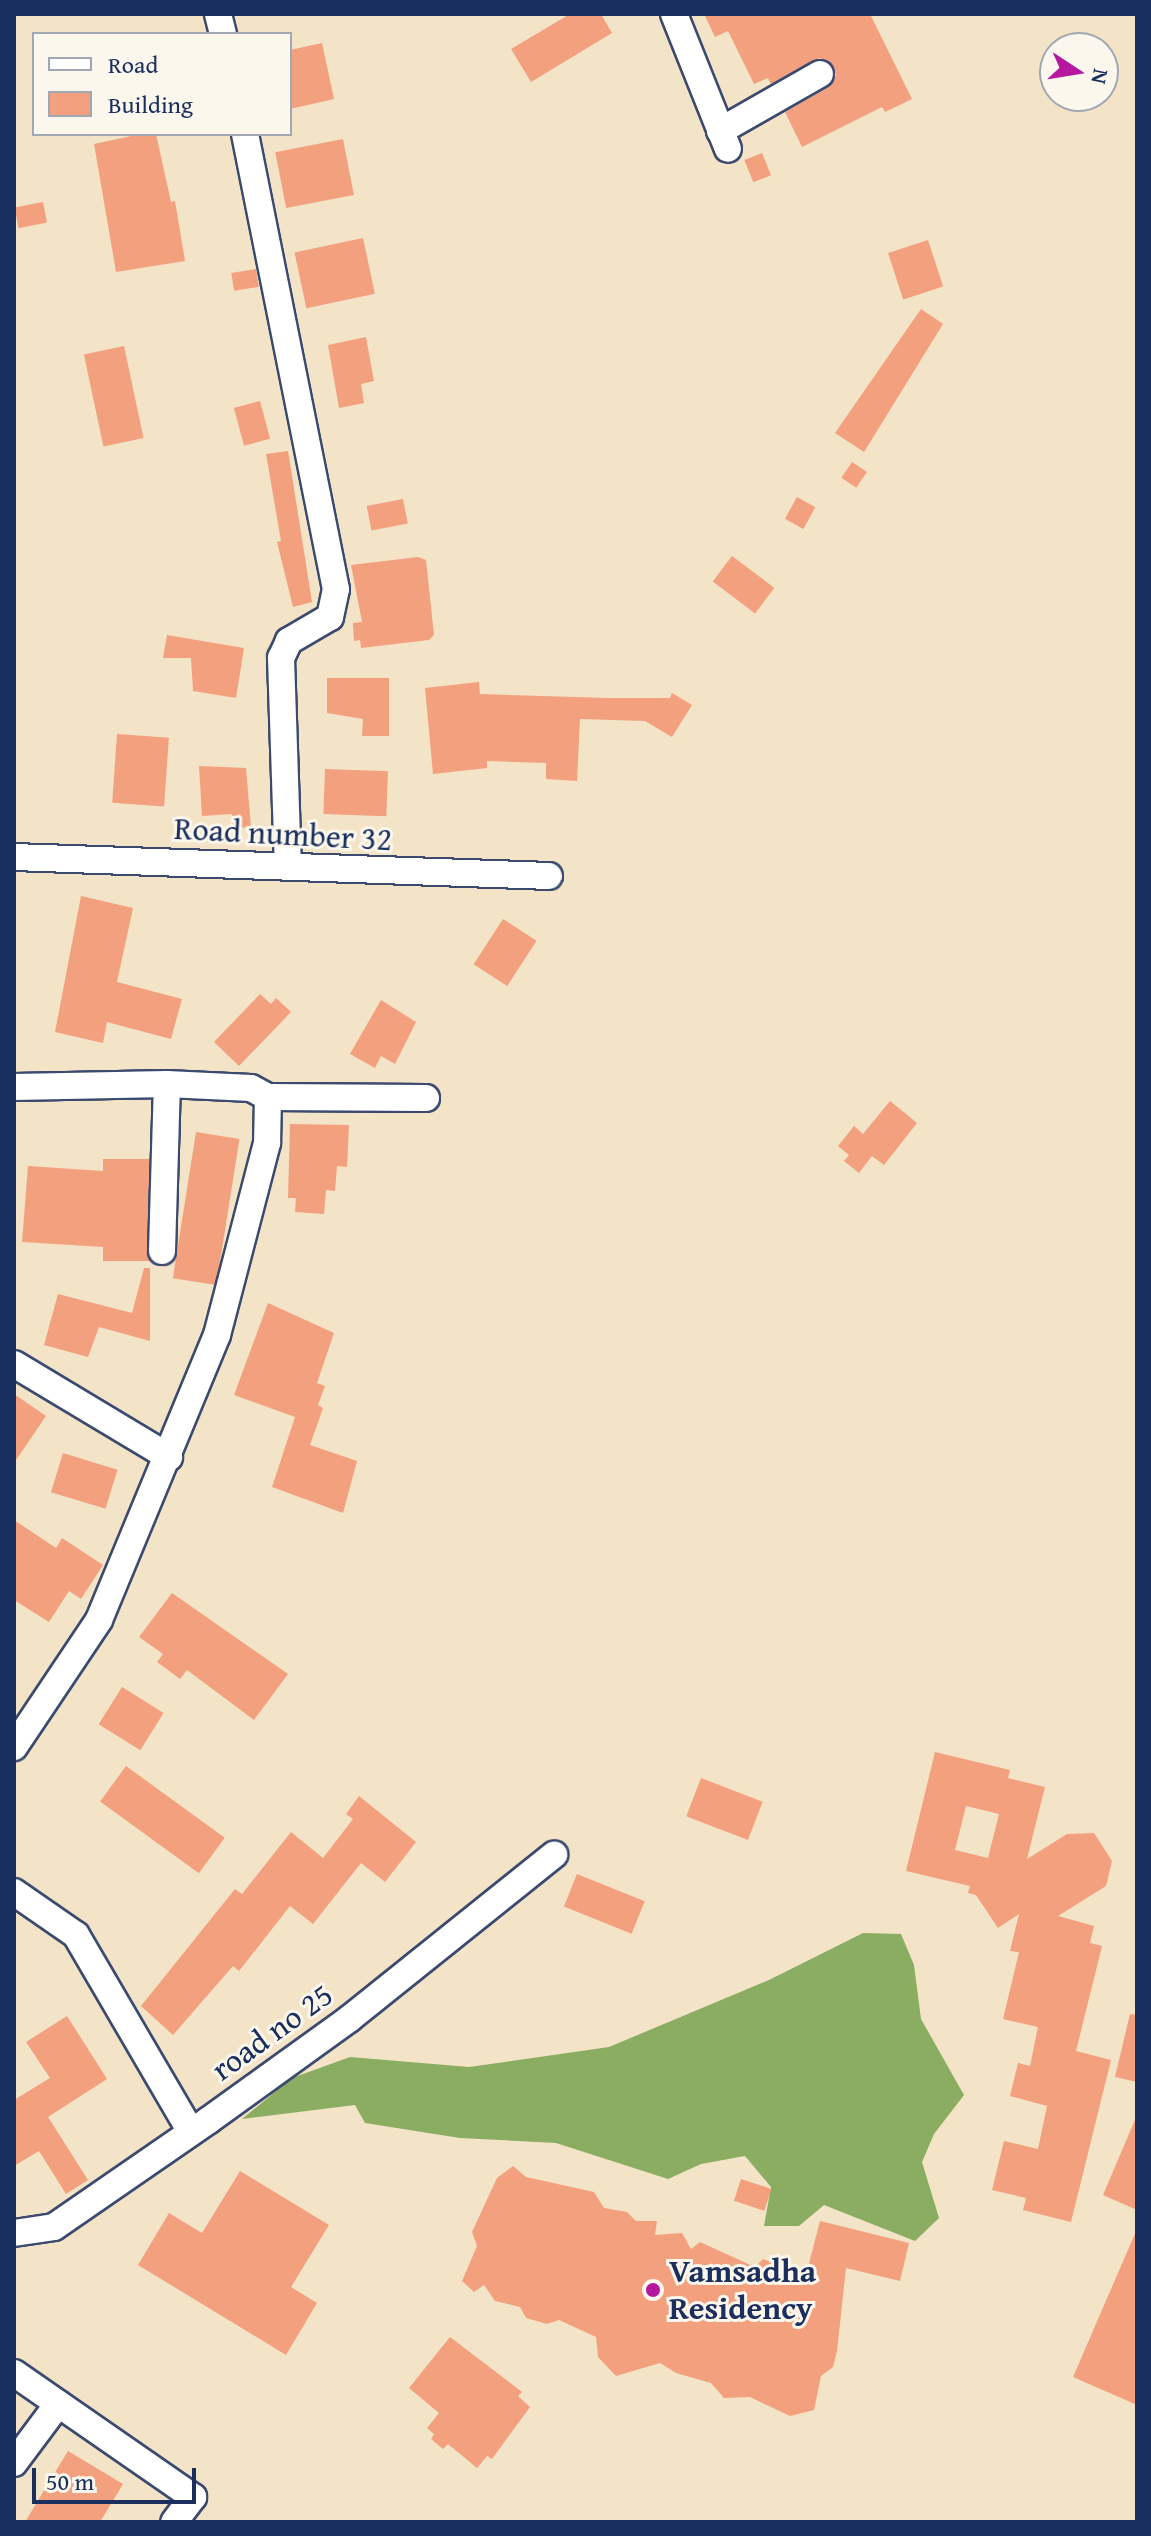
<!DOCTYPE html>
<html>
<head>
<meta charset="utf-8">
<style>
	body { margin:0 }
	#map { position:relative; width:1151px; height:2536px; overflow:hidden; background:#f3e3c7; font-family:"Gentium Book Plus",serif }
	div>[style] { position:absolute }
	.forest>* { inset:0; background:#8aad62 }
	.building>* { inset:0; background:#f3a07f; transform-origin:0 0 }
	.roads { filter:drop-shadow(2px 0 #3b4a6e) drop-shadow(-2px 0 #3b4a6e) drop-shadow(0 2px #3b4a6e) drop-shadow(0 -2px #3b4a6e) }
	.street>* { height:26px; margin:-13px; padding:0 13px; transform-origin:13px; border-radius:13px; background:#fff }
	.dots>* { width:22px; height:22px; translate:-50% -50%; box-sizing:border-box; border:4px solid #fbf7ec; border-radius:50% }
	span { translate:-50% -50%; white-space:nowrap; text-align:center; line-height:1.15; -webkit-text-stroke:6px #fbf7ec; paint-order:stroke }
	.street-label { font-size:32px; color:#1b2f5e }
	.poi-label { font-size:32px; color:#1b2f5e; font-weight:700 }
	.left { translate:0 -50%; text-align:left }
	.frame { position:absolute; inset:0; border:16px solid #1b2f5e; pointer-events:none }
	.legend { position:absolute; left:32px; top:32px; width:260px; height:104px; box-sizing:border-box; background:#fbf7ec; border:2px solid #a1a7b3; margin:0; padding:10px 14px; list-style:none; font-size:24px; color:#1b2f5e }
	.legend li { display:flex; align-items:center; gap:16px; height:40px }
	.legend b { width:40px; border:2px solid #a1a7b3 }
	.north { position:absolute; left:1039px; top:32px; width:80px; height:80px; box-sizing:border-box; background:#fbf7ec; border:2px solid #a1a7b3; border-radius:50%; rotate:102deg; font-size:22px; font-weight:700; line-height:32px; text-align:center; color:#1b2f5e }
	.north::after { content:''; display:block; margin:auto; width:28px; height:36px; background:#b5179e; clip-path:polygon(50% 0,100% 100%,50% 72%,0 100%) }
	.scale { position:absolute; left:32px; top:2468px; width:164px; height:36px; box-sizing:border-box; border:4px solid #1b2f5e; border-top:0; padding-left:10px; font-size:24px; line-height:28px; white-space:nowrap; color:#1b2f5e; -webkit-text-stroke:6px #fbf7ec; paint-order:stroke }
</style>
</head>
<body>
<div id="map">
	<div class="forest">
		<i style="clip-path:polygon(863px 1933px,901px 1934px,914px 1965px,921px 2019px,964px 2095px,934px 2134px,922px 2162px,939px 2218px,915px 2241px,824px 2205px,799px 2226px,764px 2226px,771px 2187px,745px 2156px,701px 2164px,668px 2179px,556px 2143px,460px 2138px,365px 2123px,355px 2105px,242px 2119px,292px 2078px,350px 2057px,469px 2067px,609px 2047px,769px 1980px)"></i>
	</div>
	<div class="building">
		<i style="clip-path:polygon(570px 14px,601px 14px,612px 33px,531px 82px,511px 49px)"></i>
		<i style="clip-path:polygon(704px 14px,870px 14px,912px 99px,885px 112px,882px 107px,802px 147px,785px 112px,829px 87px,836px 75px,833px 65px,819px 58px,771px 84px,768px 78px,754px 84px,728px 31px,715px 37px)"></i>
		<i style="clip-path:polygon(322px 43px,334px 99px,290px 109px,290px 50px)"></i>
		<i style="clip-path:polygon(141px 134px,156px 134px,171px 202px,175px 201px,185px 261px,116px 272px,94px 144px)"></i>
		<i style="left:343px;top:139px;width:57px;height:69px;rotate:79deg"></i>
		<i style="left:762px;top:153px;width:24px;height:19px;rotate:68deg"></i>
		<i style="left:43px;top:202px;width:21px;height:29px;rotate:79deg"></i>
		<i style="left:363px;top:238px;width:57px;height:70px;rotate:78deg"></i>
		<i style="left:928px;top:240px;width:49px;height:42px;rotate:72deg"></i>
		<i style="left:256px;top:269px;width:18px;height:25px;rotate:81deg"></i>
		<i style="clip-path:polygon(921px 309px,943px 324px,864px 452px,835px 433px)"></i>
		<i style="clip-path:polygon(366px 337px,374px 381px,361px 384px,364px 403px,339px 408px,328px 345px)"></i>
		<i style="left:124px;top:346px;width:94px;height:41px;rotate:78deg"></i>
		<i style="left:260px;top:401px;width:39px;height:27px;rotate:75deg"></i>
		<i style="clip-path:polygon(288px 451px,312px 602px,293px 607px,277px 542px,281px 541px,266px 454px)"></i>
		<i style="left:852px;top:462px;width:18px;height:19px;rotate:34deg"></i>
		<i style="left:797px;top:497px;width:21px;height:25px;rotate:29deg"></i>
		<i style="left:403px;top:499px;width:25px;height:37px;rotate:79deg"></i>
		<i style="left:732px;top:556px;width:53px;height:32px;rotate:37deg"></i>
		<i style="clip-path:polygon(418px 557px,426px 560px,434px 635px,429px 640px,361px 648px,360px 640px,354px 641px,353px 623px,362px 622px,351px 565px)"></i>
		<i style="clip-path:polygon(167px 635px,244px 648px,236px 698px,193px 691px,191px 658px,163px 658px)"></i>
		<i style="clip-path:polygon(327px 678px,389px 678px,389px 736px,362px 736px,363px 719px,327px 713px)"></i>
		<i style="clip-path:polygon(479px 682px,480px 694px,608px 698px,670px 698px,672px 693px,692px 705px,672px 737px,645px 721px,580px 719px,577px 781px,546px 779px,546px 763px,487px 761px,487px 768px,433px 774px,425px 688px)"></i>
		<i style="left:117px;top:734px;width:52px;height:69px;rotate:4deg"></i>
		<i style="clip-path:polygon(199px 766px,246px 768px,251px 827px,233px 828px,232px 814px,202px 816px)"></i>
		<i style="left:325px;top:769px;width:63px;height:45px;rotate:2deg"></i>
		<i style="clip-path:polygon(81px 896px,133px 908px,117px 982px,182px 999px,171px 1039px,107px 1022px,103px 1043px,55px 1032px)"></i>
		<i style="left:503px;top:919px;width:40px;height:54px;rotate:33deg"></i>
		<i style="clip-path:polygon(260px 994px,271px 1004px,276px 998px,291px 1012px,239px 1066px,214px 1042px)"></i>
		<i style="clip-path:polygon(381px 1000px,416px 1022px,395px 1064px,381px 1056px,375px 1068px,350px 1054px)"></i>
		<i style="clip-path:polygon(890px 1101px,917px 1123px,884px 1165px,872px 1156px,859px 1173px,844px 1161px,849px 1155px,838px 1146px,854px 1126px,863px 1134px)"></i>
		<i style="clip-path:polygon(290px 1124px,349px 1125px,347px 1167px,337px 1166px,335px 1191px,326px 1190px,324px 1214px,295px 1212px,296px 1198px,288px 1198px)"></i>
		<i style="left:196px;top:1132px;width:44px;height:148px;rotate:9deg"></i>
		<i style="clip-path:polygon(103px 1159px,149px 1159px,150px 1261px,103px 1261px,103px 1247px,22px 1242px,28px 1166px,103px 1171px)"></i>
		<i style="clip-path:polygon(144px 1268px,150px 1268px,150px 1341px,99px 1327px,88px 1357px,44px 1345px,58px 1294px,132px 1313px)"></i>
		<i style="clip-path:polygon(268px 1303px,334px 1333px,317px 1383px,325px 1386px,318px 1405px,323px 1408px,310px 1445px,357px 1461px,343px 1513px,272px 1487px,295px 1417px,234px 1395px)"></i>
		<i style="clip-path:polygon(14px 1394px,46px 1416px,14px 1463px)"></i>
		<i style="left:63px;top:1453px;width:57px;height:41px;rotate:17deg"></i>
		<i style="clip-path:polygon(14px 1520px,56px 1548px,62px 1538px,103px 1565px,81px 1599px,69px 1591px,49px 1622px,14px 1600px)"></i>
		<i style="clip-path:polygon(172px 1593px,288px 1674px,254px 1720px,187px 1670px,180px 1679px,157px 1662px,163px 1654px,139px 1637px)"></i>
		<i style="left:122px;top:1687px;width:49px;height:44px;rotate:32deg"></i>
		<i style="clip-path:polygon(evenodd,935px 1752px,1010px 1770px,1008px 1778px,1045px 1787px,1027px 1859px,1067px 1834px,1094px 1833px,1112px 1861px,1106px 1886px,1058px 1916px,1094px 1926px,1090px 1943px,1102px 1946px,1076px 2051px,1111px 2060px,1071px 2222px,1023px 2210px,1026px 2198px,992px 2190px,1004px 2141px,1038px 2149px,1047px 2106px,1010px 2096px,1018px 2063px,1030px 2066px,1038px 2027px,1003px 2019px,1019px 1952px,1010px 1951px,1019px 1914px,998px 1928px,976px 1895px,968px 1893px,970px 1886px,906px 1871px,935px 1752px,966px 1806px,999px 1814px,988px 1858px,955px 1850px,966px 1806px)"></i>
		<i style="left:126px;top:1766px;width:122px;height:44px;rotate:36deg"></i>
		<i style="left:701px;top:1778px;width:66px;height:41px;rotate:21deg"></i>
		<i style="clip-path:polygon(359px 1796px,416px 1842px,385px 1882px,361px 1863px,313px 1924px,290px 1906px,239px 1971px,233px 1966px,173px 2035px,141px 2006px,235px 1889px,242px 1894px,291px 1832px,323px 1858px,353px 1819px,346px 1814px)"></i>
		<i style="left:577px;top:1874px;width:73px;height:35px;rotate:22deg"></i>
		<i style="clip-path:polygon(1130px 2014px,1137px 2015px,1137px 2082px,1115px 2077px)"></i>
		<i style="clip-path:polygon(67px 2016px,107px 2079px,48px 2117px,88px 2180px,66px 2194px,39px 2151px,14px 2166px,14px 2100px,50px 2078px,26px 2042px)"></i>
		<i style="clip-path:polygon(1137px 2115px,1137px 2210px,1103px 2195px)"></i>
		<i style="clip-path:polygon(513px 2166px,526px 2177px,594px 2192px,604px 2208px,627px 2212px,636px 2221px,657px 2221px,655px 2235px,682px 2233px,691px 2249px,700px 2242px,755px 2267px,763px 2259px,806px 2275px,820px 2221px,909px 2243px,900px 2281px,846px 2268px,837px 2351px,833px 2367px,821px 2376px,814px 2410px,790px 2416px,750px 2397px,724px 2398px,711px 2383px,676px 2373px,660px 2363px,616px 2376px,598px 2357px,596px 2337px,559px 2320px,547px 2324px,526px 2318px,520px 2307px,495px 2301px,484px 2285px,474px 2292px,462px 2281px,477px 2246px,472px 2232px,497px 2178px)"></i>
		<i style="clip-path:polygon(240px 2171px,329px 2225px,291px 2287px,317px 2303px,286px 2355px,138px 2265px,169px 2213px,202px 2233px)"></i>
		<i style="left:741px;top:2179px;width:32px;height:23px;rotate:18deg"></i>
		<i style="clip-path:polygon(1137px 2229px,1137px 2405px,1073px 2377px)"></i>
		<i style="clip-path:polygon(450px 2337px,522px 2392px,518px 2396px,530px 2407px,492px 2459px,487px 2456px,477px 2468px,448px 2444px,443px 2449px,431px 2439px,434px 2434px,427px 2428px,439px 2413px,409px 2388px)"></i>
		<i style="clip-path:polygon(68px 2451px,123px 2484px,100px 2522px,25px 2522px)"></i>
	</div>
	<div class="roads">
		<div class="street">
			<i style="left:218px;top:14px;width:21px;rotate:76deg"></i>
			<i style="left:674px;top:14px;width:145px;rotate:68.2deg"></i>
			<i style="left:720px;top:131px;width:115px;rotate:-29.7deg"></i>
			<i style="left:245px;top:134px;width:464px;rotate:78.7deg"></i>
			<i style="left:336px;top:589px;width:29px;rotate:102deg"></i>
			<i style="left:330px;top:617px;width:48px;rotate:149.7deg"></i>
			<i style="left:289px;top:641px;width:19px;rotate:115deg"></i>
			<i style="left:281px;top:658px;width:209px;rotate:88.1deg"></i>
			<i style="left:14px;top:857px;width:535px;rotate:2.03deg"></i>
			<i style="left:14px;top:1087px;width:153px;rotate:-1.1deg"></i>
			<i style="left:167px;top:1084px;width:84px;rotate:2.7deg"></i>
			<i style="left:251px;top:1088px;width:19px;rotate:28deg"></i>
			<i style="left:268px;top:1097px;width:46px;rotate:91.2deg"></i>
			<i style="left:267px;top:1143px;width:198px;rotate:104.6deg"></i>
			<i style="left:217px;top:1335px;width:308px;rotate:112.5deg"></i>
			<i style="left:99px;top:1620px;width:153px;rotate:123.8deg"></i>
			<i style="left:268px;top:1097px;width:158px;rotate:0.4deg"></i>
			<i style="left:162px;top:1251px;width:167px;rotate:-88.3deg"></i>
			<i style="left:14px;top:1364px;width:181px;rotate:31deg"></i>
			<i style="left:14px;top:1892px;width:75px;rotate:34.7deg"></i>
			<i style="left:76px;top:1935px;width:228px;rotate:59.7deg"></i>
			<i style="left:14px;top:2233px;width:40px;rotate:-8.5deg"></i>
			<i style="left:54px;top:2227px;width:188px;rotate:-34.6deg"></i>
			<i style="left:209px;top:2120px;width:173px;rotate:-35.8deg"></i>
			<i style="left:349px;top:2019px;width:263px;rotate:-38.7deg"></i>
			<i style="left:14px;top:2373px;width:218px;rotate:34.7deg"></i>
			<i style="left:193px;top:2497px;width:31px;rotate:127deg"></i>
			<i style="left:14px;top:2463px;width:74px;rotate:-53.3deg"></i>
		</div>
	</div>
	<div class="dots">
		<i style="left:653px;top:2290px;background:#b5179e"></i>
	</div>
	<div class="street-label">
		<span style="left:283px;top:834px;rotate:3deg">Road number 32</span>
		<span style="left:272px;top:2032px;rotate:-36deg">road no 25</span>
	</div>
	<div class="poi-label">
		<span class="left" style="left:669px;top:2290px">Vamsadha<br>Residency</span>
	</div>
	<div class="frame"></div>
	<ul class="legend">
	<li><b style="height:10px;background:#fff"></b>Road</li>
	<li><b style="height:22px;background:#f3a07f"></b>Building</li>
	</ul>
	<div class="north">N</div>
	<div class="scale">50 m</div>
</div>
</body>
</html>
